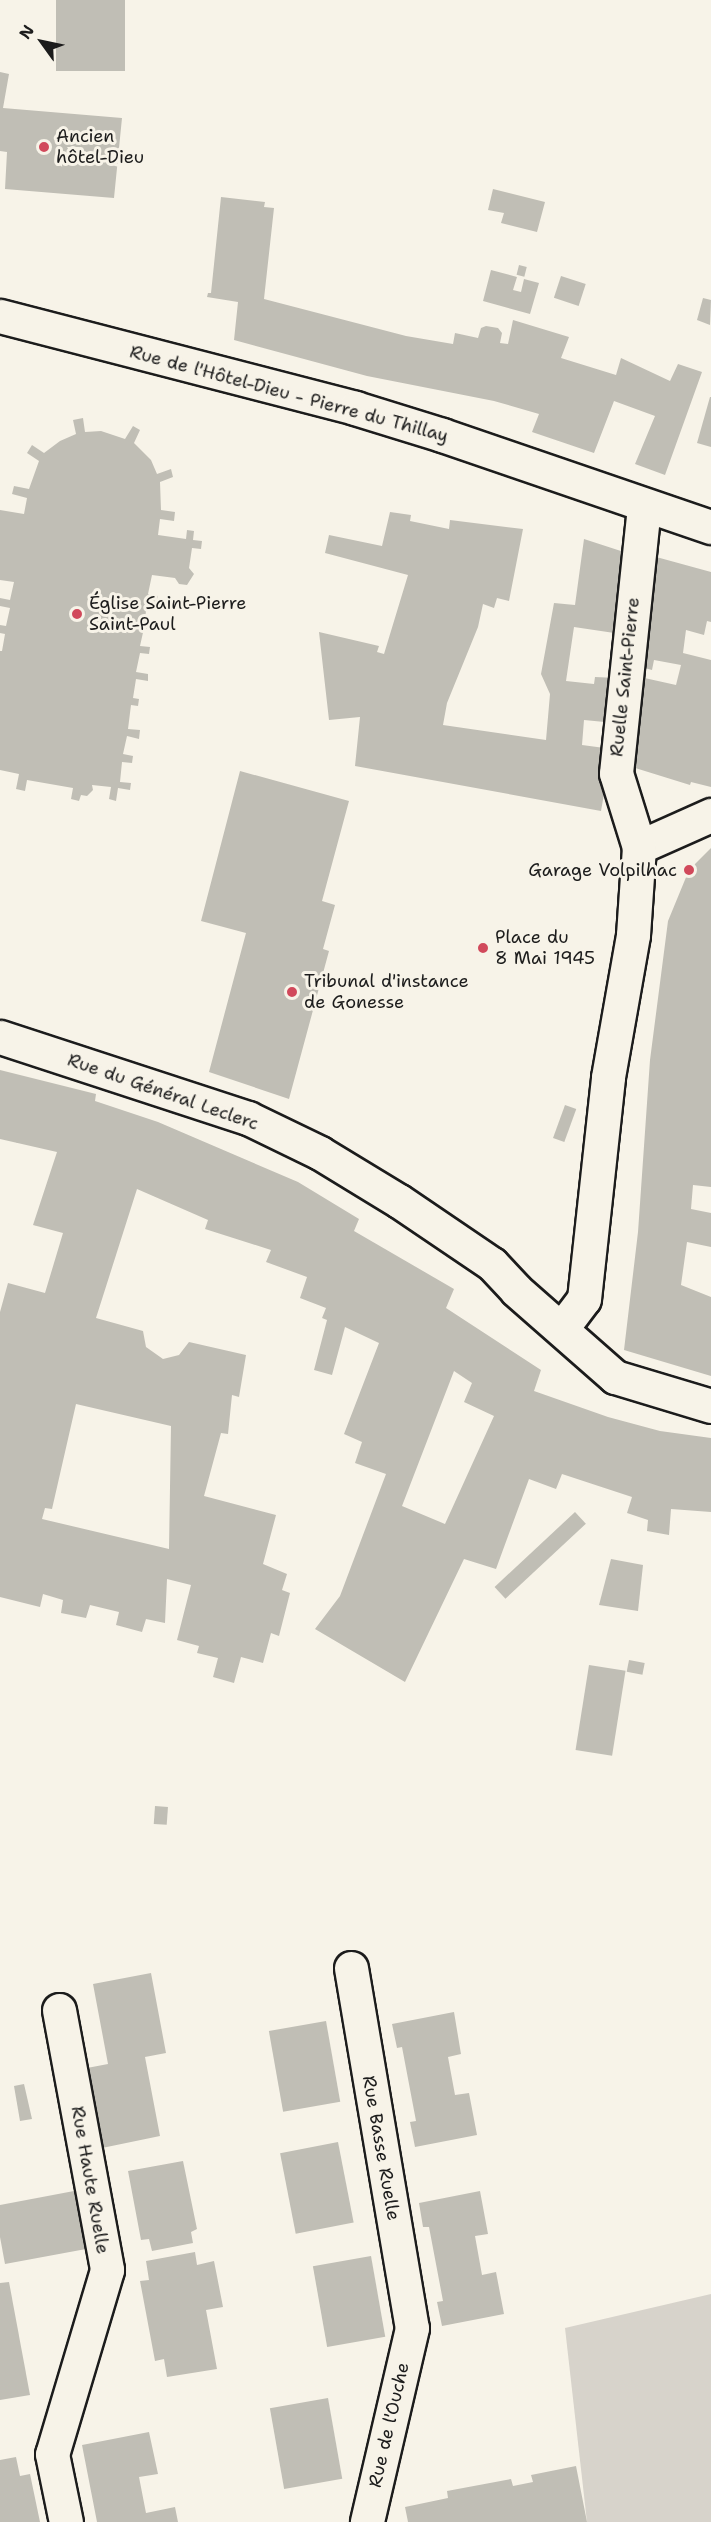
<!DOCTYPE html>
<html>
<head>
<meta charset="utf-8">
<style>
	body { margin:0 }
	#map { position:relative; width:711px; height:2522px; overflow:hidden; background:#f7f3e8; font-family:"Shantell Sans",sans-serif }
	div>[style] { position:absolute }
	.green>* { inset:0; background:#d7d3cb }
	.building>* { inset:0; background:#c0beb5; transform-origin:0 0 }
	.roads { filter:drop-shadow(2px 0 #1c1c1c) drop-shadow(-2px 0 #1c1c1c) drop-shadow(0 2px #1c1c1c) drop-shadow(0 -2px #1c1c1c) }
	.minor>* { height:33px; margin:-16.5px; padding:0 16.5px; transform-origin:16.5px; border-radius:16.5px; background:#f7f3e8 }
	.dots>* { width:16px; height:16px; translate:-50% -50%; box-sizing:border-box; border:3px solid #f7f3e8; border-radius:50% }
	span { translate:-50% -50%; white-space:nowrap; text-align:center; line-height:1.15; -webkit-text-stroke:6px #f7f3e8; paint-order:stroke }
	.poi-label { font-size:18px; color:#1c1c1c }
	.left { translate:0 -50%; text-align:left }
	.right { translate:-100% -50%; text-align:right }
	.street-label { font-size:18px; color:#1c1c1c }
	.north { position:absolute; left:12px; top:12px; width:60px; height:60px; -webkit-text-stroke:4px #f7f3e8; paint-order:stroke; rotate:303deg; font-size:16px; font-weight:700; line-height:24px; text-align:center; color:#1c1c1c }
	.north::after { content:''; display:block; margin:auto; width:21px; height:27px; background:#1c1c1c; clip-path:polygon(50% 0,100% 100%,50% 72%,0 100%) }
</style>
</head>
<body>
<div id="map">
	<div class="green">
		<i style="clip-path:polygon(711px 2294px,711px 2522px,587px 2522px,565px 2328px)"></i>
	</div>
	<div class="building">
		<i style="left:56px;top:0;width:69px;height:71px"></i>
		<i style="clip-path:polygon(0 72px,9px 74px,3px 108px,122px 118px,114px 198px,5px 189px,7px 152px,0 151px)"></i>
		<i style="clip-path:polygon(493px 189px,545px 202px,537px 232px,501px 223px,504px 213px,488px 210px)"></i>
		<i style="clip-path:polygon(221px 197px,265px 202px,264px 207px,274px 208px,264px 299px,406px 336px,453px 344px,455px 333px,478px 338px,481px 328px,486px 326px,498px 328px,502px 333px,500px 343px,508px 344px,513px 320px,569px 337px,561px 358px,616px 375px,621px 358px,670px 381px,678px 364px,702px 372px,665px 475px,635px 464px,655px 416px,614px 401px,594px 453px,532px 432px,539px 414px,494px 401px,367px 376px,234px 340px,238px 302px,207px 297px,208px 293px,211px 293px)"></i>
		<i style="left:519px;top:265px;width:8px;height:10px;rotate:14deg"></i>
		<i style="clip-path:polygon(491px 270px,517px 277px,513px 290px,521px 292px,524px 279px,539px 283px,530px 314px,483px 301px)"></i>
		<i style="left:561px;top:276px;width:26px;height:23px;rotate:18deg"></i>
		<i style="clip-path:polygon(703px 298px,711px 300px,710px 325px,697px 320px)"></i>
		<i style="clip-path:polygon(710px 397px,711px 397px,711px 447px,697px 443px)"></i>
		<i style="clip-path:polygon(83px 418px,85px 432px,101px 431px,125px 439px,133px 426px,140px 430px,134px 443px,151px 460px,157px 474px,171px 469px,173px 477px,160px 482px,161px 510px,175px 512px,174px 521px,160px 519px,158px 535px,186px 539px,187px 530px,194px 531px,193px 540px,202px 541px,201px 549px,192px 548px,189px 568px,194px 574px,187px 585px,179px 584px,175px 578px,152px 575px,148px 594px,158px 596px,157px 603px,147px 602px,145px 620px,157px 622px,156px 630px,144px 628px,140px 646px,150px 647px,149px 654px,140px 653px,136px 672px,148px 674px,148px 681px,136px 679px,133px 698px,139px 699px,138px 706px,131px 705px,128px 729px,140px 730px,139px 739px,127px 736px,123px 754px,133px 756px,132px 763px,122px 762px,120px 782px,131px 783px,130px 790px,118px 788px,116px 801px,109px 799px,111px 787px,92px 785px,93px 790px,87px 796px,81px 795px,79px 801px,71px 799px,73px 788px,27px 780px,25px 791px,16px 789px,19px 774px,0 770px,0 651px,2px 651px,5px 634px,0 633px,0 625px,6px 626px,10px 608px,0 606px,0 598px,10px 600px,14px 582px,0 580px,0 510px,24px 514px,27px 498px,12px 494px,14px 486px,29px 489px,39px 461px,27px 453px,32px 445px,44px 453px,60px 441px,76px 434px,73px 420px)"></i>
		<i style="clip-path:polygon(390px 512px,411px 515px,410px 521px,449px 529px,450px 520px,523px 529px,509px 601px,497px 598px,494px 608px,483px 604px,478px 627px,447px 703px,443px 725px,546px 740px,550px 694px,541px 674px,554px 603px,575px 605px,584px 539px,627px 553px,621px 634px,574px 627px,566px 681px,594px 684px,595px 677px,617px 678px,615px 723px,584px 720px,582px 745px,612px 749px,601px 811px,355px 766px,360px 717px,329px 720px,319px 632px,379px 646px,377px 652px,384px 654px,408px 575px,325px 553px,329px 535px,382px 546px)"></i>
		<i style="clip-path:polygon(649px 555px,711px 572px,711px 622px,707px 621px,704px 635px,686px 630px,683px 653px,711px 660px,711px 787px,691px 782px,690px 785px,632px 767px,640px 677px,676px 685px,681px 665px,654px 660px,652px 670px,641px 667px)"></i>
		<i style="clip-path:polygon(240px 771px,349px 801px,322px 901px,335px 905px,323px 949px,329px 951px,289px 1099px,209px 1072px,246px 933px,201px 921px)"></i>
		<i style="clip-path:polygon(711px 848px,711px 1187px,693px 1185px,691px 1209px,711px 1213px,711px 1247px,687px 1242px,681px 1285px,711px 1297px,711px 1376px,624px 1350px,638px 1232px,650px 1060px,668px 921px,689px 870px)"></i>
		<i style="clip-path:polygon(evenodd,0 1070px,96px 1094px,95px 1101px,158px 1122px,298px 1182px,359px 1219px,354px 1231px,454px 1289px,446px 1308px,541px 1370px,534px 1391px,608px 1417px,660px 1431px,711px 1438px,711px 1512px,671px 1509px,669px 1535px,647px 1531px,648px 1520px,627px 1513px,632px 1497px,562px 1474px,556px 1489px,529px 1479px,496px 1569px,464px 1559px,405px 1682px,315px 1629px,340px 1596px,386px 1474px,355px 1463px,362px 1442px,344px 1434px,379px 1343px,345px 1327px,332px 1375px,314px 1370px,327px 1320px,322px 1318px,326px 1308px,300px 1298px,307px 1277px,266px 1262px,271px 1250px,205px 1229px,208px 1220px,137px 1189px,96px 1318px,143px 1331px,146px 1347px,163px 1359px,179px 1355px,189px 1342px,246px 1355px,239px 1397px,232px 1395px,228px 1434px,221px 1433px,204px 1496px,276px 1515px,263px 1564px,287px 1574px,282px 1590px,290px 1593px,279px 1636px,271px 1633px,263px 1663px,241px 1657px,234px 1683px,213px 1677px,218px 1658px,197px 1653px,199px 1646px,177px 1640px,191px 1585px,167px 1579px,165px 1623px,146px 1619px,142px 1632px,116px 1625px,119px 1612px,90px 1605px,86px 1618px,61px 1613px,63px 1600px,43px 1594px,40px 1607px,0 1597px,0 1312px,8px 1283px,45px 1293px,63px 1233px,33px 1225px,57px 1152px,0 1139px,0 1070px,454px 1371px,472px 1383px,464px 1402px,494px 1416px,445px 1524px,402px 1506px,454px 1371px,0 1070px,76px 1404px,171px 1426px,169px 1549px,42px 1519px,45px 1508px,52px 1509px,76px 1404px)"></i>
		<i style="left:565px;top:1105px;width:12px;height:35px;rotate:20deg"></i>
		<i style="left:575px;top:1512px;width:16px;height:110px;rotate:47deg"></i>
		<i style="clip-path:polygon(611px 1559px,643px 1565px,638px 1611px,599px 1605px)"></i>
		<i style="left:629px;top:1660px;width:16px;height:12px;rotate:11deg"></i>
		<i style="left:589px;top:1665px;width:37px;height:86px;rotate:9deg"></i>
		<i style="left:155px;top:1806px;width:13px;height:18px;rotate:4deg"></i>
		<i style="clip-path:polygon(151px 1973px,166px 2053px,145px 2057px,160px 2136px,102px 2148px,87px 2068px,108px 2064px,93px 1984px)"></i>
		<i style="clip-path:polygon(454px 2012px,461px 2054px,448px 2057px,455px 2095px,469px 2093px,477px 2135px,415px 2147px,410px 2122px,416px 2121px,402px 2047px,397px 2048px,392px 2024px)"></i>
		<i style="left:326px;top:2021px;width:82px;height:58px;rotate:80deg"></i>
		<i style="clip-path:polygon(24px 2084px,32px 2119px,20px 2121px,14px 2086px)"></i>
		<i style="left:338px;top:2142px;width:82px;height:59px;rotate:79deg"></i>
		<i style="clip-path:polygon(183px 2161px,197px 2229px,191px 2232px,193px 2243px,152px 2251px,149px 2239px,141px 2240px,128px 2171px)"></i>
		<i style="clip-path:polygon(74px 2191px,86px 2249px,5px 2264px,0 2237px,0 2205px)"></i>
		<i style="clip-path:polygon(480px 2191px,488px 2234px,475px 2236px,482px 2275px,496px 2272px,504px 2314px,442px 2326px,437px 2302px,443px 2301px,429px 2227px,423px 2227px,419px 2203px)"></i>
		<i style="clip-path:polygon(195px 2252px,197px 2265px,214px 2261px,223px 2307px,206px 2310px,217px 2369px,167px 2377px,164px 2359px,155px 2361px,140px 2281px,149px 2280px,146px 2261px)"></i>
		<i style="left:371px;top:2256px;width:82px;height:59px;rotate:80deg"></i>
		<i style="clip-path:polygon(9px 2282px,30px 2395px,0 2400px,0 2283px)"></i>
		<i style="left:328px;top:2398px;width:82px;height:59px;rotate:80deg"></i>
		<i style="clip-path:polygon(149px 2432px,158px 2474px,139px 2477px,146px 2513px,175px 2507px,178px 2522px,97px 2522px,82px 2445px)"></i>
		<i style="clip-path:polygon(16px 2457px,20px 2476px,30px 2474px,40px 2522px,0 2522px,0 2460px)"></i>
		<i style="clip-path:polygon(576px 2466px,587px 2522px,408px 2522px,405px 2507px,448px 2498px,447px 2491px,511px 2479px,513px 2486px,533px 2482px,531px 2475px)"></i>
	</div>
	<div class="roads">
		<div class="minor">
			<i style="left:0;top:316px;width:367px;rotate:14.5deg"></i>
			<i style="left:355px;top:408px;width:91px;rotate:17.2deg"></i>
			<i style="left:442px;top:435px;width:284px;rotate:18.9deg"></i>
			<i style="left:639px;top:847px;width:79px;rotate:-24deg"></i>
			<i style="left:0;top:1037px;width:261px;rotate:18.1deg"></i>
			<i style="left:248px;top:1118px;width:80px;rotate:25.9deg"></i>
			<i style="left:320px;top:1153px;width:92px;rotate:31.3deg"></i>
			<i style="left:399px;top:1201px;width:112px;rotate:34.1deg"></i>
			<i style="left:492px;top:1264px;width:35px;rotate:47deg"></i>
			<i style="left:516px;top:1290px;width:132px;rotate:41.3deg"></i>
			<i style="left:615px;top:1377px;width:100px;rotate:16.8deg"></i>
			<i style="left:562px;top:1328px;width:36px;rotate:-53deg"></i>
			<i style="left:584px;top:1299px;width:223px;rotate:-83.8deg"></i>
			<i style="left:608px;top:1077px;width:144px;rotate:-80deg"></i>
			<i style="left:633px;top:935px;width:88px;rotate:-86.1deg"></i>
			<i style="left:639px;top:847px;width:77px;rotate:-107.3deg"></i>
			<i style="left:616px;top:773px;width:269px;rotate:-84deg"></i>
			<i style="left:351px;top:1968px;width:365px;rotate:80.4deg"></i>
			<i style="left:412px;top:2328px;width:199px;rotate:103.1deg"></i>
			<i style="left:59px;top:2010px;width:264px;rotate:79.5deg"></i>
			<i style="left:107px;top:2270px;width:192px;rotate:106.6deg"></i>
			<i style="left:52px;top:2454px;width:69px;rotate:78.4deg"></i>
		</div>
	</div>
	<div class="dots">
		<i style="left:44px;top:147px;background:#d1495b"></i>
		<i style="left:77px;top:614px;background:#d1495b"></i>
		<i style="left:689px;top:870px;background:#d1495b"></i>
		<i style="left:483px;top:948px;background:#d1495b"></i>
		<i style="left:292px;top:992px;background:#d1495b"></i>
	</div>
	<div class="poi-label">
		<span class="left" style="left:56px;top:147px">Ancien<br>hôtel-Dieu</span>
		<span class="left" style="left:89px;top:614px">Église Saint-Pierre<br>Saint-Paul</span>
		<span class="right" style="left:677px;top:870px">Garage Volpilhac</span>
		<span class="left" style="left:495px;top:948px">Place du<br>8 Mai 1945</span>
		<span class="left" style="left:304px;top:992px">Tribunal d'instance<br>de Gonesse</span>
	</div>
	<div class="street-label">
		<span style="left:289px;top:394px;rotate:15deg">Rue de l'Hôtel-Dieu - Pierre du Thillay</span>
		<span style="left:625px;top:677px;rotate:-84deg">Ruelle Saint-Pierre</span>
		<span style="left:163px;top:1092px;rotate:19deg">Rue du Général Leclerc</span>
		<span style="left:381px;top:2148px;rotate:80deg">Rue Basse Ruelle</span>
		<span style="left:90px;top:2180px;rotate:80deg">Rue Haute Ruelle</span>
		<span style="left:389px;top:2425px;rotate:-77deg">Rue de l'Ouche</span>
	</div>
	<div class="north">N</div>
</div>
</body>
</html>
